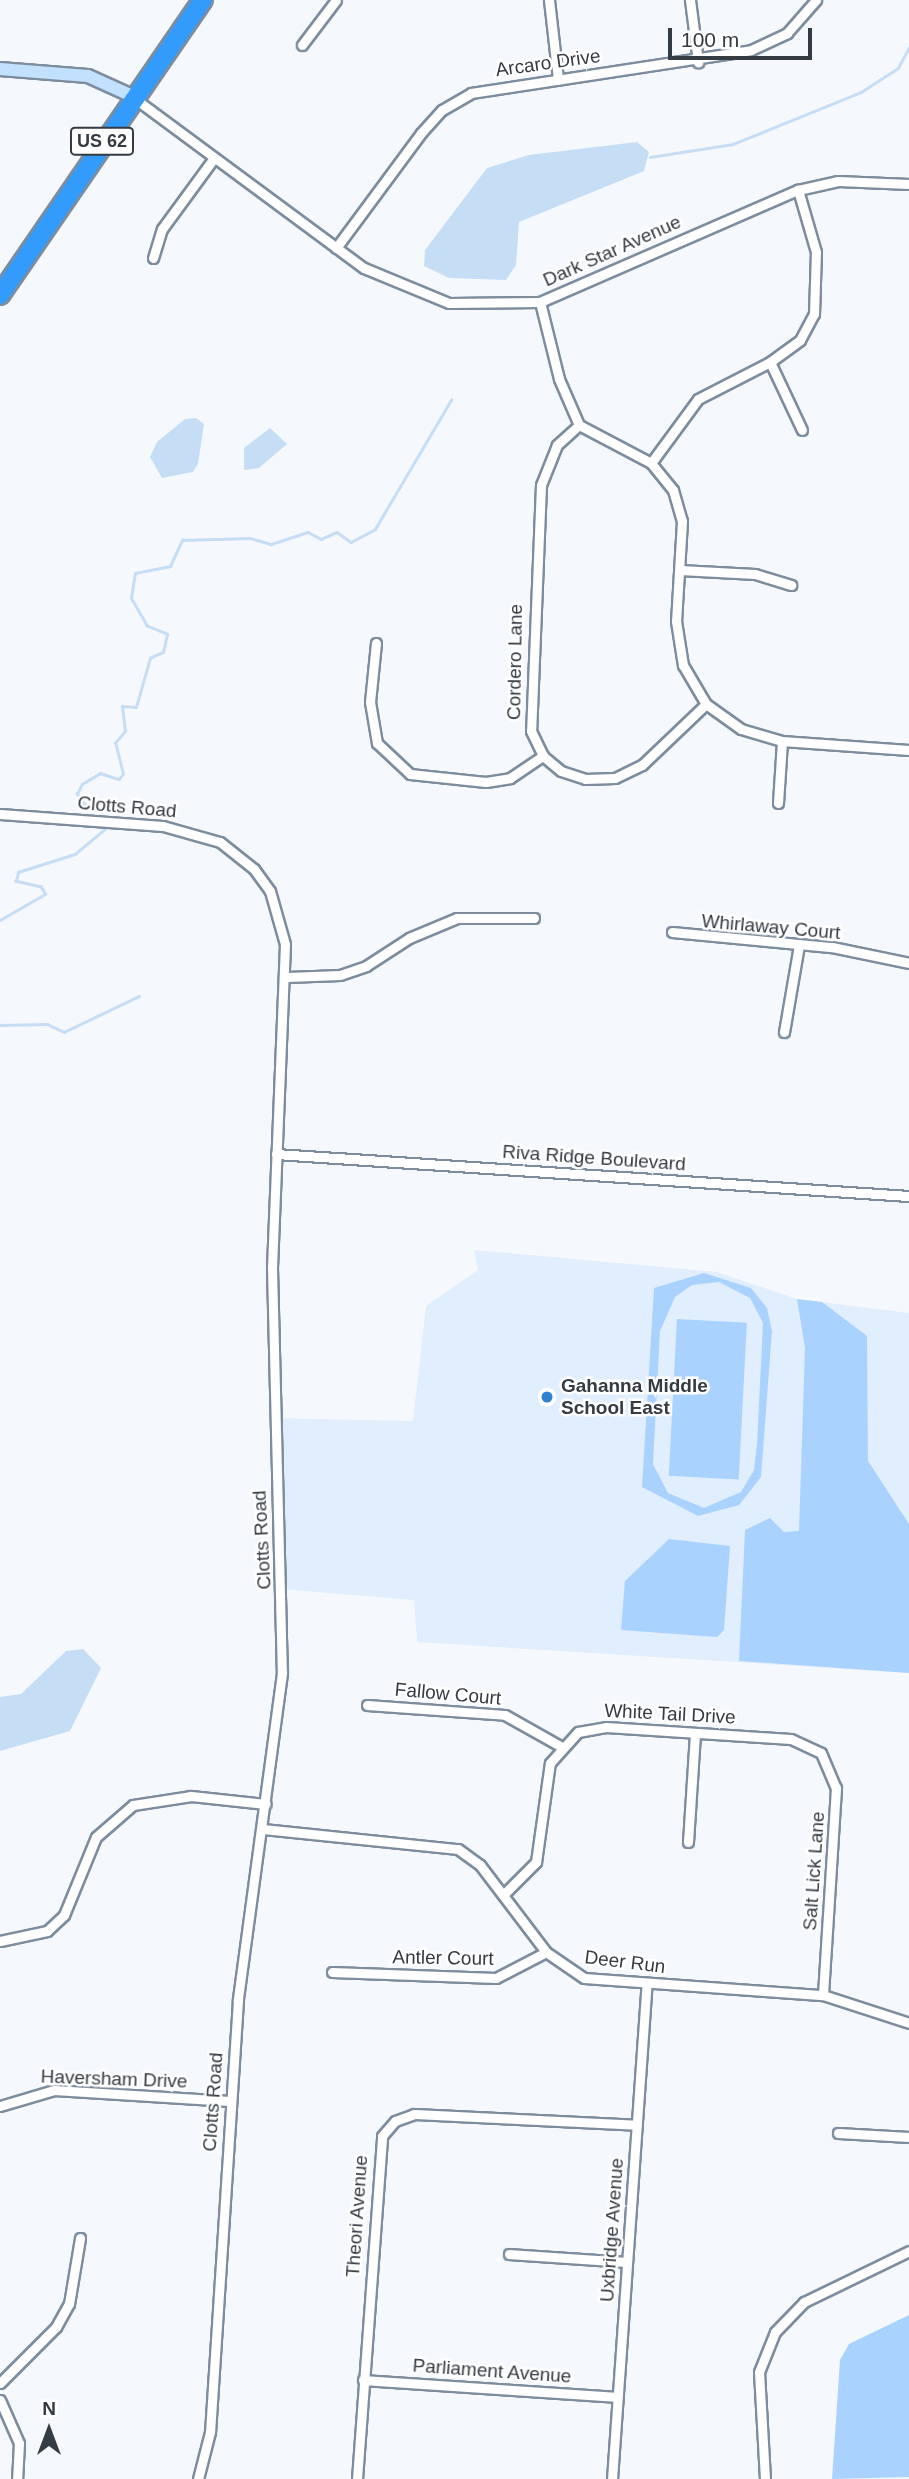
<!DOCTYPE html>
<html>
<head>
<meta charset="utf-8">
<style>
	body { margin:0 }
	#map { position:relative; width:909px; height:2479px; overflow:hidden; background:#f5f9fd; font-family:Arial,sans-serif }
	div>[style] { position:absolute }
	.built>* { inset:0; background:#e1eefd }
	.green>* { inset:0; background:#aad2fe; transform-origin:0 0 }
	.water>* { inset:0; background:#c6ddf6 }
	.stream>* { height:2.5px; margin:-1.25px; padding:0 1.25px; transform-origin:1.25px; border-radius:1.25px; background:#c6ddf6 }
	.roads { filter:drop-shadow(2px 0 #7d8d9e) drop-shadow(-2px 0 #7d8d9e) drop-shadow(0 2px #7d8d9e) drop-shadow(0 -2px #7d8d9e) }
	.street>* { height:9px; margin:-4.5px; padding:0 4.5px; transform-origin:4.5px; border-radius:4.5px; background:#fff }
	.secondary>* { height:12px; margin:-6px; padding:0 6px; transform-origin:6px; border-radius:6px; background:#c2e1fe }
	.highway>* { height:18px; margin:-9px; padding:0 9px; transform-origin:9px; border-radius:9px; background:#329bfc }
	.dots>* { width:19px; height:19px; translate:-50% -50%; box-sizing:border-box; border:4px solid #fff; border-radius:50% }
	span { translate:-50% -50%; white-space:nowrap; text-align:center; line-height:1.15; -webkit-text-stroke:5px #fff; paint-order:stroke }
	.shield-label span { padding:2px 5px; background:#fff; border:2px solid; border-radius:5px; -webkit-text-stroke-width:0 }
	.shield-label { font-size:18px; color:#343b43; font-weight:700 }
	.street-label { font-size:19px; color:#343b43 }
	.poi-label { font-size:19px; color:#343b43; font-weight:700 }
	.left { translate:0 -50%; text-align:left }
	.north { position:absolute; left:14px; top:2395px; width:70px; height:70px; -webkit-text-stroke:5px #fff; paint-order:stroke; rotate:0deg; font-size:19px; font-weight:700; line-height:28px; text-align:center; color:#343b43 }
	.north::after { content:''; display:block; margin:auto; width:24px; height:32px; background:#343b43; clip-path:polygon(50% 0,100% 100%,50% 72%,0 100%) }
	.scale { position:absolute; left:668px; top:28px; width:144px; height:32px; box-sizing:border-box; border:4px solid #343b43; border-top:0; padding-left:9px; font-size:21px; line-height:24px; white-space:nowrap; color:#343b43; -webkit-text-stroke:5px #fff; paint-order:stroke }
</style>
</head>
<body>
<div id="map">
	<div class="built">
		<i style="clip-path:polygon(474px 1250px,717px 1272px,797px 1299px,909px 1313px,909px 1673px,417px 1642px,414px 1600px,282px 1589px,274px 1418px,413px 1421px,426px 1306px,478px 1270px)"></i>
	</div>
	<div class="green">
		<i style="clip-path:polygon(evenodd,704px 1273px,751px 1288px,767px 1308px,772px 1331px,761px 1477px,739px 1505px,698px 1516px,642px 1487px,654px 1288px,704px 1273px,719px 1282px,750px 1298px,763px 1323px,757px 1445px,754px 1470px,741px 1492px,704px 1508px,668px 1493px,653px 1464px,660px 1331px,675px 1297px,692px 1285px,719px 1282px)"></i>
		<i style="clip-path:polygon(797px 1299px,822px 1302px,867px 1336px,868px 1461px,909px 1524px,909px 1673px,739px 1661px,745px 1530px,770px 1518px,784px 1532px,799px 1531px,805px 1348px)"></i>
		<i style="left:677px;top:1319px;width:70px;height:157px;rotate:3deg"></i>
		<i style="clip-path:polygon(669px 1539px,730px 1546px,724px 1630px,717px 1637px,621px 1630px,625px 1581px)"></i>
		<i style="clip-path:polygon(909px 2315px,909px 2477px,832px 2479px,840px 2360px,849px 2344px)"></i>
	</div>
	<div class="water">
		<i style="clip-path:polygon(637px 142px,649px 152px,644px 171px,519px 222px,516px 265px,506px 280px,449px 278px,424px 266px,425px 250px,487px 168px,529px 155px)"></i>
		<i style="clip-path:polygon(196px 418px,204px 424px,198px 464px,193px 472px,162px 478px,150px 457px,157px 442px,185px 419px)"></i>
		<i style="clip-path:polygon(270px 428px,287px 444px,259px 468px,244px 470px,244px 448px)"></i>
		<i style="clip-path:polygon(83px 1649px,101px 1668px,70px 1731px,0 1751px,0 1697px,21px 1694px,66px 1651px)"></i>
	</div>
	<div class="stream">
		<i style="left:650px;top:157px;width:84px;rotate:-8.9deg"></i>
		<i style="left:733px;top:144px;width:138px;rotate:-22.1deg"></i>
		<i style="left:861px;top:92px;width:44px;rotate:-33deg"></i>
		<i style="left:898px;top:68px;width:24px;rotate:-62deg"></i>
		<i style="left:85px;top:805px;width:14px;rotate:-126deg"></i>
		<i style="left:77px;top:794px;width:11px;rotate:-63deg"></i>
		<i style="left:82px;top:784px;width:21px;rotate:-31deg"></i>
		<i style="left:100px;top:773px;width:20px;rotate:18deg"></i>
		<i style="left:119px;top:779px;width:6px;rotate:-51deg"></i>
		<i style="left:123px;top:774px;width:32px;rotate:-104deg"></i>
		<i style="left:115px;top:743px;width:16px;rotate:-50deg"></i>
		<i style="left:125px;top:731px;width:25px;rotate:-97deg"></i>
		<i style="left:122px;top:706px;width:14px;rotate:4deg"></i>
		<i style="left:136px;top:707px;width:51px;rotate:-74.1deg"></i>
		<i style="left:150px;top:658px;width:14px;rotate:-25deg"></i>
		<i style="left:163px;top:652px;width:18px;rotate:-77deg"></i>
		<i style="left:167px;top:634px;width:22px;rotate:-158deg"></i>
		<i style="left:147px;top:626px;width:32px;rotate:-120deg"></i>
		<i style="left:131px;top:598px;width:25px;rotate:-81deg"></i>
		<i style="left:135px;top:573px;width:36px;rotate:-11deg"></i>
		<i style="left:170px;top:566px;width:29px;rotate:-65deg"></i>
		<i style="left:182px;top:540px;width:68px;rotate:-1.7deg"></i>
		<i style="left:250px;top:538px;width:22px;rotate:16deg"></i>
		<i style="left:271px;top:544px;width:39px;rotate:-18deg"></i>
		<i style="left:308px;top:532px;width:15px;rotate:28deg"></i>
		<i style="left:321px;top:539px;width:17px;rotate:-24deg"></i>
		<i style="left:337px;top:532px;width:17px;rotate:36deg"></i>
		<i style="left:351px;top:542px;width:27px;rotate:-28deg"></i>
		<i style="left:375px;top:529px;width:150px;rotate:-59.5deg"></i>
		<i style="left:0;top:920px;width:52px;rotate:-30deg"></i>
		<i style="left:45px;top:894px;width:8px;rotate:-120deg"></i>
		<i style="left:41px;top:887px;width:26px;rotate:-167deg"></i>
		<i style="left:16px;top:881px;width:9px;rotate:-77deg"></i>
		<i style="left:18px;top:872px;width:60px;rotate:-17.5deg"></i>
		<i style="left:75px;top:854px;width:39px;rotate:-40deg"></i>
		<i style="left:0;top:1025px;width:47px;rotate:-1.2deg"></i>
		<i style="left:47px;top:1024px;width:19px;rotate:25deg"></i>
		<i style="left:64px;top:1032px;width:83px;rotate:-25.6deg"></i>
	</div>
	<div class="roads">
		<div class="street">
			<i style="left:549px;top:0;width:80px;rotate:83.5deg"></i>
			<i style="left:690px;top:0;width:63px;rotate:82.6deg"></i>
			<i style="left:302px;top:45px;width:56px;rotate:-52.9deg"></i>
			<i style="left:134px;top:98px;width:286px;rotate:36.5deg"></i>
			<i style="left:364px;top:268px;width:92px;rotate:22.4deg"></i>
			<i style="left:449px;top:303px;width:91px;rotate:-0.6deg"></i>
			<i style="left:540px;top:302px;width:281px;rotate:-23.5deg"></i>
			<i style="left:798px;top:190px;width:41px;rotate:-12.7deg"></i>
			<i style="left:838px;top:181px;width:71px;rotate:2.4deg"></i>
			<i style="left:336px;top:248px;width:143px;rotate:-53.5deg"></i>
			<i style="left:421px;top:133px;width:31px;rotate:-48deg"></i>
			<i style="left:442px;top:110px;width:34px;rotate:-30deg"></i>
			<i style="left:471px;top:93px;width:283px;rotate:-8.7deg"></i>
			<i style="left:751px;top:50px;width:40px;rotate:-25deg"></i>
			<i style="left:787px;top:33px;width:44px;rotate:-48.7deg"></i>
			<i style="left:153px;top:258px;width:30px;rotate:-73deg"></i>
			<i style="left:162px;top:229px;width:88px;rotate:-53.8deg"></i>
			<i style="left:540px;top:302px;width:79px;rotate:76.1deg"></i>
			<i style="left:559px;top:379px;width:50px;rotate:66.5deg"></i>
			<i style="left:579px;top:425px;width:81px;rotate:27.8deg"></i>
			<i style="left:651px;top:463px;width:35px;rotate:51deg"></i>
			<i style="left:673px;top:490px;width:32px;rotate:74deg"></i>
			<i style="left:682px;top:521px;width:100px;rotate:93.4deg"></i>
			<i style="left:676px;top:621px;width:45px;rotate:81deg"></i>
			<i style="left:683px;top:665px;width:45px;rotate:59.5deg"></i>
			<i style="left:706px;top:704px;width:43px;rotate:35.5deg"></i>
			<i style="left:741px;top:729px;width:43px;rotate:16.3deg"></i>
			<i style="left:782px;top:741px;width:127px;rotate:4.1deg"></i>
			<i style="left:770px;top:362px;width:75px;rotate:64.8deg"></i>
			<i style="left:579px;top:425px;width:30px;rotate:138deg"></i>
			<i style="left:557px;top:445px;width:43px;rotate:111.8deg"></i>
			<i style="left:541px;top:485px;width:246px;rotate:92.3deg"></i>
			<i style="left:531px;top:731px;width:28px;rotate:64deg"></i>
			<i style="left:543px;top:756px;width:23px;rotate:40deg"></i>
			<i style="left:561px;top:771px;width:25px;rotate:18deg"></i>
			<i style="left:585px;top:779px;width:30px;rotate:-2deg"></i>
			<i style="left:615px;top:778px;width:30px;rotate:-26deg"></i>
			<i style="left:642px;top:765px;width:88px;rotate:-43.6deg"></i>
			<i style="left:651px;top:463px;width:79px;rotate:-53.7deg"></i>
			<i style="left:698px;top:399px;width:81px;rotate:-27.2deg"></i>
			<i style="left:770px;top:362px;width:37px;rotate:-36deg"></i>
			<i style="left:800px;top:340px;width:30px;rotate:-62deg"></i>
			<i style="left:814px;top:314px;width:62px;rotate:-88.2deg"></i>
			<i style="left:816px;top:252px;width:65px;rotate:-106.2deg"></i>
			<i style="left:680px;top:570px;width:75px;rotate:3.1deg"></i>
			<i style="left:755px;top:574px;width:38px;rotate:17deg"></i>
			<i style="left:376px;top:643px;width:59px;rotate:95.8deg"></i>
			<i style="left:370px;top:702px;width:42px;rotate:80.3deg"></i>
			<i style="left:377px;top:743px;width:45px;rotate:43.2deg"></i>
			<i style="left:410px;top:774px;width:76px;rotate:6deg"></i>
			<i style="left:486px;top:782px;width:24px;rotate:-9deg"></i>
			<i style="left:510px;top:778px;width:40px;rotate:-34deg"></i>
			<i style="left:778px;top:803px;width:62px;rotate:-86.3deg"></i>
			<i style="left:0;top:814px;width:163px;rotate:4.2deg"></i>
			<i style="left:163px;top:826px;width:59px;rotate:15.7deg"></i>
			<i style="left:220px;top:842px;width:43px;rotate:38.5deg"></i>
			<i style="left:254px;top:869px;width:27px;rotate:54deg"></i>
			<i style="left:270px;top:891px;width:55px;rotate:74.2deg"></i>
			<i style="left:285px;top:944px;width:324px;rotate:92.3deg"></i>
			<i style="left:272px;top:1268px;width:405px;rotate:88.6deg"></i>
			<i style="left:282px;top:1673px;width:330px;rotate:97.7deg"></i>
			<i style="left:238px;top:2000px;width:433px;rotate:93.7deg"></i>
			<i style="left:210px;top:2432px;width:49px;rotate:104.3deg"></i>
			<i style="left:672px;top:932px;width:161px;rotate:5.4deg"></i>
			<i style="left:832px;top:947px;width:79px;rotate:11.7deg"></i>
			<i style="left:287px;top:977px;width:53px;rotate:-2.2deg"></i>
			<i style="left:340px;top:975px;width:28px;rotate:-19deg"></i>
			<i style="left:366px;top:966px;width:51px;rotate:-33.1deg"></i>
			<i style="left:409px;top:938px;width:52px;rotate:-22.6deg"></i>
			<i style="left:457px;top:918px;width:77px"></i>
			<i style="left:784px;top:1032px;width:88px;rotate:-80.2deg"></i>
			<i style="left:276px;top:1154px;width:634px;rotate:3.8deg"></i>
			<i style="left:367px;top:1705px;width:138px;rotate:4.1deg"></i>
			<i style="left:505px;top:1715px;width:63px;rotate:29.4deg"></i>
			<i style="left:263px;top:1829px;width:196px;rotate:5.9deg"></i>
			<i style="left:458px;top:1849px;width:27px;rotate:36deg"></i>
			<i style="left:480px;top:1865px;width:109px;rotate:52.8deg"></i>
			<i style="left:546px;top:1952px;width:46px;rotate:34.4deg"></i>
			<i style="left:584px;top:1978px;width:240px;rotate:4.1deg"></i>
			<i style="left:823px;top:1995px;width:90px;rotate:18deg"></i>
			<i style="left:688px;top:1842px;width:109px;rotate:-86.3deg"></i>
			<i style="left:503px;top:1895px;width:47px;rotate:-45deg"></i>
			<i style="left:536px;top:1862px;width:100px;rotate:-82deg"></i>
			<i style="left:550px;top:1763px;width:42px;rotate:-47.9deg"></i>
			<i style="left:578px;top:1732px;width:28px;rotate:-10deg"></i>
			<i style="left:606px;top:1727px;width:185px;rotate:3.7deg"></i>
			<i style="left:791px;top:1739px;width:33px;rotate:25deg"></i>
			<i style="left:821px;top:1753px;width:38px;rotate:67deg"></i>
			<i style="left:836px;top:1788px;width:207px;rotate:93.6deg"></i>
			<i style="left:0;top:1941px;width:48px;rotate:-12deg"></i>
			<i style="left:47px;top:1931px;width:23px;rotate:-43deg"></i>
			<i style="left:64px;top:1915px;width:84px;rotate:-67.7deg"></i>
			<i style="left:96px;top:1837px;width:49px;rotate:-40.9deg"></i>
			<i style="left:133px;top:1805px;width:59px;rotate:-8.8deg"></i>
			<i style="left:191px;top:1796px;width:75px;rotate:6.1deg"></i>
			<i style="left:332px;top:1972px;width:164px;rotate:2.1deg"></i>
			<i style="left:496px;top:1978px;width:56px;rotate:-27.5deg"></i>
			<i style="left:0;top:2106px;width:56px;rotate:-16.5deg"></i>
			<i style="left:54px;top:2090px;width:176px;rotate:3.6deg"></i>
			<i style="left:838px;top:2133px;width:71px;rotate:3.2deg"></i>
			<i style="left:509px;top:2254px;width:117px;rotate:3.9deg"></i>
			<i style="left:363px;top:2380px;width:255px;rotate:3.8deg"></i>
			<i style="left:0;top:2383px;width:79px;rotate:-45deg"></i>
			<i style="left:56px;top:2327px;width:26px;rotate:-61deg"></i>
			<i style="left:69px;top:2304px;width:67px;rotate:-80.5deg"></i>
			<i style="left:0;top:2400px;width:47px;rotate:66.2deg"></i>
			<i style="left:19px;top:2443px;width:36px;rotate:93deg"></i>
			<i style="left:357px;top:2479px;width:344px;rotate:-85.8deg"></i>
			<i style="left:382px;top:2136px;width:20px;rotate:-49deg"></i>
			<i style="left:395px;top:2121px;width:20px;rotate:-20deg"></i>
			<i style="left:414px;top:2114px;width:223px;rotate:2.8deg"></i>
			<i style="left:612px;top:2479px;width:497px;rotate:-86deg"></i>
			<i style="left:765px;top:2479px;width:107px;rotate:-93.2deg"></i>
			<i style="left:759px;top:2372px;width:43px;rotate:-68.2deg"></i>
			<i style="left:775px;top:2332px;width:42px;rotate:-46deg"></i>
			<i style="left:804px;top:2302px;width:117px;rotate:-25.9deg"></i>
		</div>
		<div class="secondary">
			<i style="left:0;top:69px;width:88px;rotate:4.5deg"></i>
			<i style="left:88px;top:76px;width:48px;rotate:24.4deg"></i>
		</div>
		<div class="highway">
			<i style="left:0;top:295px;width:358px;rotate:-55.5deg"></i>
		</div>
	</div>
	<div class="dots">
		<i style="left:547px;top:1397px;background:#2f82d0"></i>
	</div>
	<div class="shield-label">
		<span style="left:102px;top:141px">US 62</span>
	</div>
	<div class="street-label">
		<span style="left:548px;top:63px;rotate:-8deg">Arcaro Drive</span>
		<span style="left:612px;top:251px;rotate:-24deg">Dark Star Avenue</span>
		<span style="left:515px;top:662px;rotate:-89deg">Cordero Lane</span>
		<span style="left:127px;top:807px;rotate:5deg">Clotts Road</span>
		<span style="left:771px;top:927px;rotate:5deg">Whirlaway Court</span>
		<span style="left:594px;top:1158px;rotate:4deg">Riva Ridge Boulevard</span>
		<span style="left:262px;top:1540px;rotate:-93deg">Clotts Road</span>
		<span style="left:448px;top:1694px;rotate:5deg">Fallow Court</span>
		<span style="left:670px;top:1714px;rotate:3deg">White Tail Drive</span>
		<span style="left:814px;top:1871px;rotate:-86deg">Salt Lick Lane</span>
		<span style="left:443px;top:1958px;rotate:1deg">Antler Court</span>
		<span style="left:625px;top:1962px;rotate:7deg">Deer Run</span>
		<span style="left:114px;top:2079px;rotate:2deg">Haversham Drive</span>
		<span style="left:213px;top:2102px;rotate:-86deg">Clotts Road</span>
		<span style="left:357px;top:2216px;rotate:-86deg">Theori Avenue</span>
		<span style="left:612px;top:2230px;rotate:-86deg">Uxbridge Avenue</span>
		<span style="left:492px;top:2371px;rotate:4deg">Parliament Avenue</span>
	</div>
	<div class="poi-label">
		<span class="left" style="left:561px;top:1397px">Gahanna Middle<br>School East</span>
	</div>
	<div class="north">N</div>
	<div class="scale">100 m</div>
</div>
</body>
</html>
